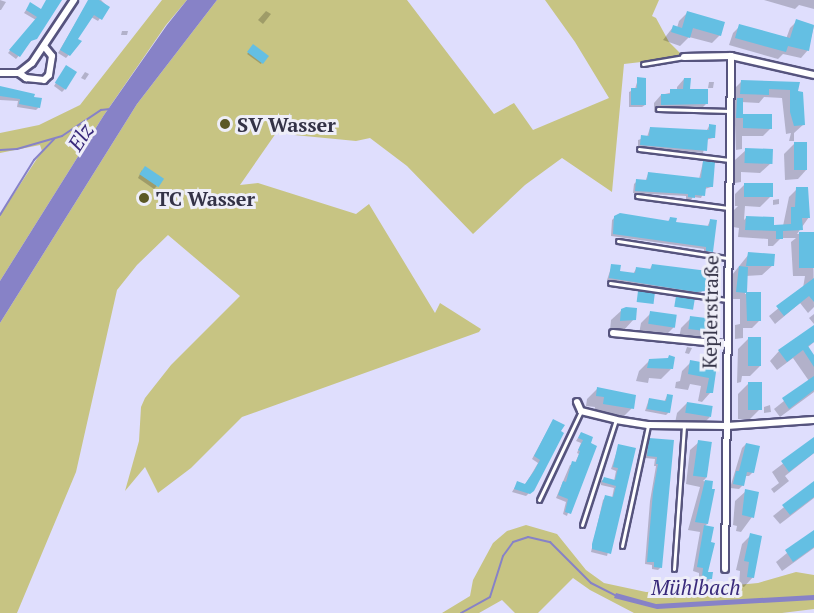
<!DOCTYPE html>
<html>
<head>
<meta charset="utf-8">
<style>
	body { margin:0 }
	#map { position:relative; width:814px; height:613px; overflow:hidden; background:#dfdefd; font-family:"PT Serif",serif }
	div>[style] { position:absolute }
	.green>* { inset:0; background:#c7c483 }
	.water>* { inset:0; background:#8782c7 }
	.shadow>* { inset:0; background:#0003; transform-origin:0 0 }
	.stream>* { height:2px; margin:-1px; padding:0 1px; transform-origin:1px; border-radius:1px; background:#8782c7 }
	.building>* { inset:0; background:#64bfe3; transform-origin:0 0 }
	.roads { filter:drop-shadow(2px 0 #56547e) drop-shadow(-2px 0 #56547e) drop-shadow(0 2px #56547e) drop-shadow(0 -2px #56547e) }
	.lane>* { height:3px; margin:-1.5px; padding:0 1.5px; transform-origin:1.5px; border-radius:1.5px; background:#fff }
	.street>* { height:6px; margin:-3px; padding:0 3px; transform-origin:3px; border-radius:3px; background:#fff }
	.dots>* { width:16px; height:16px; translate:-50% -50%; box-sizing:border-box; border:3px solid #eeeef8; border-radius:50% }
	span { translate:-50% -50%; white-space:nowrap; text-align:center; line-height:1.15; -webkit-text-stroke:6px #eeeef8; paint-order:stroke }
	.poi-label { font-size:20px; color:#333246; font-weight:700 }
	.left { translate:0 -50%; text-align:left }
	.street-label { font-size:20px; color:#333246 }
	.water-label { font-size:21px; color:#392a7b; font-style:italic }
</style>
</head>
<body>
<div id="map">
	<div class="green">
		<i style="clip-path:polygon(162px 0,187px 0,166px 25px,104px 115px,0 281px,0 215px,42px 151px,40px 145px,0 153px,0 133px,39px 125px,80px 105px)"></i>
		<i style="clip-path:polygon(217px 0,407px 0,494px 114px,514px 103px,533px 130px,609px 98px,575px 42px,545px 0,659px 0,652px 16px,656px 18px,669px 42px,684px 57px,624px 64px,612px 192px,562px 158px,525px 185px,473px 234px,407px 166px,370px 138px,356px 141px,294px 135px,290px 113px,240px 185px,258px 183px,356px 214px,369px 204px,435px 313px,440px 303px,481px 329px,479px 332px,242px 417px,191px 468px,158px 493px,145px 467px,125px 491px,139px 441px,141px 407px,145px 398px,171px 365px,240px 296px,168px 235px,137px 265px,117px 290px,76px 472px,17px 613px,0 613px,0 323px,137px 104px)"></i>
		<i style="clip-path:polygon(526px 525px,557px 534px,586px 570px,604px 583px,646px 592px,674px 591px,700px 585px,727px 586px,758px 583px,796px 572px,814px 575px,814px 609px,782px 613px,634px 613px,590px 590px,573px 578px,538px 613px,515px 613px,502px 600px,479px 613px,442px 613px,470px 596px,473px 580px,493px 543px,507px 531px)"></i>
	</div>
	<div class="water">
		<i style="clip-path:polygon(187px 0,217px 0,137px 104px,0 323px,0 281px,104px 115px,167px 25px)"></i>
		<i style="clip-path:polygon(616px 593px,656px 604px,814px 595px,814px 600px,657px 609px,614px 598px)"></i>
	</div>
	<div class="shadow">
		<i style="clip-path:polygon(0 0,6px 2px,1px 10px,0 10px)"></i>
		<i style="clip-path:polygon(48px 0,60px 0,43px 27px,16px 59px,8px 53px,36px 20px,24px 13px,28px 7px,41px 10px)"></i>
		<i style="clip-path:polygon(89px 0,101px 0,108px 7px,98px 21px,91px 17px,76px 39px,80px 42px,66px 58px,58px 53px)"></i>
		<i style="clip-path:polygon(764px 0,814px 0,814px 9px,799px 5px,795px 9px)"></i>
		<i style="clip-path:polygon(266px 11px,271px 14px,263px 24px,258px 20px)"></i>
		<i style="clip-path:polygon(688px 12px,720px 35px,712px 43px,689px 37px,680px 46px,663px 40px,673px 27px,677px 28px,679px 21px)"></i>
		<i style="clip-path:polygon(797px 21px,814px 26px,808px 50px,801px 58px,783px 54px,778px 59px,729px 45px,733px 33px,740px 26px,786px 39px,790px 28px)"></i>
		<i style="clip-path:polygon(122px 31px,128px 31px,127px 35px,121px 35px)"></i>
		<i style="left:253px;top:46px;width:17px;height:10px;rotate:36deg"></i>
		<i style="clip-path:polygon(64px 70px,65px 89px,62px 92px,54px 86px)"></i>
		<i style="clip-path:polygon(85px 72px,89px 74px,85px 80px,81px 78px)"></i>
		<i style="clip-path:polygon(638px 79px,645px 105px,642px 107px,629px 107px,629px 92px,635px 89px)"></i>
		<i style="clip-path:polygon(684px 79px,689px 90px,706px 104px,699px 111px,654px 112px,654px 103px,661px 95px,677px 91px,677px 87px)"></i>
		<i style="clip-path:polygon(709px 82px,714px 82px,713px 88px,708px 88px)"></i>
		<i style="clip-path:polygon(741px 82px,798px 83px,796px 92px,804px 124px,794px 133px,794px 141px,789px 141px,791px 133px,786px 134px,782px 98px,764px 97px,759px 103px,741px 102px,742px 116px,771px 128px,763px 136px,742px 136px,742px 149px,736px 150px,735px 125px,728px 125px,733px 90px)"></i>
		<i style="clip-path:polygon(0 88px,39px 107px,36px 110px,17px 107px,18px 101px,0 100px)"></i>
		<i style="clip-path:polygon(709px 126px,713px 138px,706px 140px,703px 153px,638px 148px,638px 140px,647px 137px,650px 128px,706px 132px)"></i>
		<i style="clip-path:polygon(794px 144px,807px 169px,798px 179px,785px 180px,784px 154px)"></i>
		<i style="clip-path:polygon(746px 150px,771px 163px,760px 173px,741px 172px,741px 182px,735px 183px,735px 160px)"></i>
		<i style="clip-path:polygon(703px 162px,711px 187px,705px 189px,701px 198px,693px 197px,691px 200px,686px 199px,686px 196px,633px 193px,634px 184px,637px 181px,645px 182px,648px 174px,699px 179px)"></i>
		<i style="clip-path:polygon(142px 170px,157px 186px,154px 189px,138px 178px)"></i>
		<i style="clip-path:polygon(745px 184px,771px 196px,760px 207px,745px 206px,744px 220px,747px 217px,772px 227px,783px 226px,789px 197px,797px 189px,809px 217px,797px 234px,813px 233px,814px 307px,808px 313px,800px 303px,775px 324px,769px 316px,803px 288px,805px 276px,793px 276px,791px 242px,796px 238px,781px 238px,773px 246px,768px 246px,768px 239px,738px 237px,739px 228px,733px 227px,733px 211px,738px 206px,735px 206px,735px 194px)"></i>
		<i style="clip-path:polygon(779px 199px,779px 204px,773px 205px,773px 200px)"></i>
		<i style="clip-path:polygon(615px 217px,667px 222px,670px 219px,675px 224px,707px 227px,710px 221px,711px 251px,704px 253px,704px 249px,611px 236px,612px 220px)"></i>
		<i style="clip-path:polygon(749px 254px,773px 265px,762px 275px,746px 276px,745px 294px,759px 294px,759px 321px,752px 328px,743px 328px,743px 338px,735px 339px,735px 325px,740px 324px,740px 299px,730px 299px,732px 275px)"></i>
		<i style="clip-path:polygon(612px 265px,619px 272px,633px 274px,636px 269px,649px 271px,652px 265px,706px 272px,709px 265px,711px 280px,705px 283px,701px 293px,607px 280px)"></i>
		<i style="clip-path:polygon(622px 310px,634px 319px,624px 330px,610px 330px,611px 320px)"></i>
		<i style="clip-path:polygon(651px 313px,674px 327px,664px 337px,639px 334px,641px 323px)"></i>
		<i style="clip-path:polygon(814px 314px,814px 324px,809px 318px)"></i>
		<i style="clip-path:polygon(691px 318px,713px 331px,702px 341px,679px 338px,681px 328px)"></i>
		<i style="clip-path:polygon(814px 329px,814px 342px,807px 348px,814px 358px,814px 392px,780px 417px,774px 409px,809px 381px,793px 358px,777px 370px,770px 361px,779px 351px)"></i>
		<i style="clip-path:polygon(748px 339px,760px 366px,750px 376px,742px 376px,741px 382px,737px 383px,738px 349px)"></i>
		<i style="clip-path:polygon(687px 347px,692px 348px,689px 354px,685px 353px)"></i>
		<i style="clip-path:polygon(649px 361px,671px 369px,661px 379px,649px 378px,648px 383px,636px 381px,639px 371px)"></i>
		<i style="clip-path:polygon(691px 362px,715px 367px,710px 393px,702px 402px,698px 401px,701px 386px,690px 384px,688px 390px,675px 388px,676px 382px,680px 381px,682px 371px)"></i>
		<i style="clip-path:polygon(749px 383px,760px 409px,750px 419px,738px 419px,738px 394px)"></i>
		<i style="clip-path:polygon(597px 389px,632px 408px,622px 418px,594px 414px,595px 407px,586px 406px,587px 399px)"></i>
		<i style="clip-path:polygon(667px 396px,669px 412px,666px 415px,645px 411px,649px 399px,664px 402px)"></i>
		<i style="clip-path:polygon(687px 403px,710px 417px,700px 427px,675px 423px,677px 413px)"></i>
		<i style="clip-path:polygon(770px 405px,771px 412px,764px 413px,764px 407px)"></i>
		<i style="clip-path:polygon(551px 424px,563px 426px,529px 493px,526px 496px,512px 492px,518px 482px,524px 486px,531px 475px,538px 463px,532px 459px)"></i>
		<i style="clip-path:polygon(581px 433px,591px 438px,567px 516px,563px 514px,566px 502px,556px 498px,570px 465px,575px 463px,579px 454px,577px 453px,581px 443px,576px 441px)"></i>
		<i style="clip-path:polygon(650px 440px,672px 442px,661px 567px,658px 570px,652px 569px,652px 565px,645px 564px,650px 501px,656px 466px,654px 466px,655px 459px,645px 458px)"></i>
		<i style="clip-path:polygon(814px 440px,814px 453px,785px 476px,789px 481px,774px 493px,771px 489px,779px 483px,772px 472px)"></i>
		<i style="clip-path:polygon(699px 442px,706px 478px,703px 481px,711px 482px,707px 524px,704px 527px,709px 544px,707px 573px,711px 578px,699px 591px,699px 573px,693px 571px,700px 532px,688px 530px,700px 487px,686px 484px,690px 450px)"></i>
		<i style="clip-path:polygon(746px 444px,753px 472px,749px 476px,745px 476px,743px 485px,739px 489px,730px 488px,742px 448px)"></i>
		<i style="clip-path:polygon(619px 445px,634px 449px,607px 556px,591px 552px,603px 500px,606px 497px,612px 498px,614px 488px,601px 485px,601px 481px,604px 479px,614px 481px,616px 471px,611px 469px)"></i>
		<i style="clip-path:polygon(814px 483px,814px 498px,780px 524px,773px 516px)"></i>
		<i style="clip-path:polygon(746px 491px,752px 517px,741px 532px,736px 531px,737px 526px,733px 525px,735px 501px)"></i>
		<i style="clip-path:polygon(814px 531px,814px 548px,782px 571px,776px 562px)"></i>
		<i style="clip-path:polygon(751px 535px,753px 577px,744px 587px,739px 586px,740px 571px,736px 570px,742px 544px)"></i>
	</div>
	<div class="stream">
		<i style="left:0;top:150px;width:17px;rotate:-3deg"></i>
		<i style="left:17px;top:149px;width:47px;rotate:-16.1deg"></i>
		<i style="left:62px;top:136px;width:47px;rotate:-33.7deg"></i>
		<i style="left:101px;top:110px;width:9px;rotate:-6deg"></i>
		<i style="left:0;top:215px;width:65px;rotate:-58.3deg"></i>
		<i style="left:34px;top:160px;width:29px;rotate:-46deg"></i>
		<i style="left:461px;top:613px;width:33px;rotate:-29deg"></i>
		<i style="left:490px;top:597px;width:43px;rotate:-72.4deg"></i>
		<i style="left:503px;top:556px;width:17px;rotate:-54deg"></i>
		<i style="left:513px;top:542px;width:16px;rotate:-18deg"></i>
		<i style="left:528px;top:537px;width:23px;rotate:13deg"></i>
		<i style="left:550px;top:542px;width:58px;rotate:45deg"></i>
		<i style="left:591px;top:583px;width:28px;rotate:27deg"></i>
	</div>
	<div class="building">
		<i style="clip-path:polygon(46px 0,62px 0,37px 39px,31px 41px,20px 57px,9px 50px,37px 17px,26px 10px,30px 2px,41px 9px)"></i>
		<i style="clip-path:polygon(88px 0,99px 0,110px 7px,102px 20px,94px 15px,78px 39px,82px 41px,70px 56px,60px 50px)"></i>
		<i style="clip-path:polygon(687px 11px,725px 22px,721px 36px,693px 28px,690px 38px,671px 32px,673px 25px,682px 28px)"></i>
		<i style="clip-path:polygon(796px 19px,814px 25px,809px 51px,788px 46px,786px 52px,735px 38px,739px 24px,790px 38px)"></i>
		<i style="left:253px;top:44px;width:20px;height:10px;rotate:37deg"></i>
		<i style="left:66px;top:65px;width:13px;height:21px;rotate:32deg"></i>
		<i style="clip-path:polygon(637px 77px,646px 78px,646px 105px,631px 105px,631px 88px,637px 88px)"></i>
		<i style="clip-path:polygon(684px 78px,691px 78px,690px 89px,708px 89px,708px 104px,661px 105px,661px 94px,670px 94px,670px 89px,683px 89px)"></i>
		<i style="clip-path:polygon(741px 80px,800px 82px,798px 91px,803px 92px,805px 125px,794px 126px,790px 112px,790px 90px,769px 89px,769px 95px,740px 94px)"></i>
		<i style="clip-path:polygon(0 86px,35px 94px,34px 97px,42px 98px,40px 108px,19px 104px,20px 99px,0 96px)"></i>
		<i style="clip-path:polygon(737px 98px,743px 98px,743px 114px,772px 114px,772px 129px,743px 128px,743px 118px,736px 118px)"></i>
		<i style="clip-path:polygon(709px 124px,716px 125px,715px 138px,708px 138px,707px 151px,640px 145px,641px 135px,649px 136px,650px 127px,709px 130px)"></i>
		<i style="left:794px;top:142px;width:13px;height:28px"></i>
		<i style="left:745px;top:148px;width:28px;height:15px;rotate:2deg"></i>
		<i style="clip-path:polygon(703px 161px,715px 162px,713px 187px,706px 187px,705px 196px,695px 195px,695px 198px,688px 197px,688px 194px,635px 191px,636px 179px,647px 180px,648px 172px,701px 178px)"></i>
		<i style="left:145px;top:166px;width:23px;height:10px;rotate:34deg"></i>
		<i style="left:744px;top:183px;width:29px;height:14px"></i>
		<i style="clip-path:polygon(796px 187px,808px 187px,810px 218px,802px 218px,803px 230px,783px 231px,783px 239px,776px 239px,776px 231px,745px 230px,746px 216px,774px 217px,774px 225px,791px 224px,791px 207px,795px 207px)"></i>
		<i style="clip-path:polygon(620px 213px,669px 221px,670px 217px,677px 218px,676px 222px,709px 226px,710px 219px,717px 220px,713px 252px,706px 251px,706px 247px,613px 234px,614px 216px)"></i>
		<i style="left:799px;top:232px;width:15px;height:36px"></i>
		<i style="clip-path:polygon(748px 252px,775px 254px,774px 266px,746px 266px)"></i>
		<i style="clip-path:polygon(611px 264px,621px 265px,620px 271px,635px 273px,636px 267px,651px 269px,652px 264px,708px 271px,709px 264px,715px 264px,713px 281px,707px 280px,705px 291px,696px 292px,609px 278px)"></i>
		<i style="clip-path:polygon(739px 266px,748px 267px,747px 292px,761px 292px,761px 321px,747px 321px,746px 293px,736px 292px)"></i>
		<i style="clip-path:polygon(814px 278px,814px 302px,809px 296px,784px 316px,776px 306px)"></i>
		<i style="left:638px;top:291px;width:17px;height:11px;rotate:7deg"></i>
		<i style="left:676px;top:296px;width:19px;height:11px;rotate:9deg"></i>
		<i style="clip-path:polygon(626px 307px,637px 308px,636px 320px,620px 321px,621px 309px)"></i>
		<i style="left:650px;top:311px;width:27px;height:13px;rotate:8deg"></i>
		<i style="left:690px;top:316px;width:26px;height:13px;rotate:7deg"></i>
		<i style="clip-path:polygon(814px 325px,814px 342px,808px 346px,814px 355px,814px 367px,803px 350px,787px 362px,778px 350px)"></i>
		<i style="left:748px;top:337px;width:13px;height:29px"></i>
		<i style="clip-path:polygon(669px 355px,675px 357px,673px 369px,647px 368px,649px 359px,668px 358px)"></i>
		<i style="clip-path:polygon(690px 360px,717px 365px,713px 393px,706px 393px,709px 378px,688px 374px)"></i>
		<i style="clip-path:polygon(814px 376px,814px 390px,789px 409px,782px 398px)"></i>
		<i style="left:748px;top:382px;width:14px;height:28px"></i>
		<i style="clip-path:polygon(597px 387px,636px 395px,634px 409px,603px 404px,604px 397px,596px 396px)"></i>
		<i style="clip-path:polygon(667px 394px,673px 395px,670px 413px,647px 409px,649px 398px,666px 401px)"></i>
		<i style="left:687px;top:402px;width:26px;height:11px;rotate:9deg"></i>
		<i style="clip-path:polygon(553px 419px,565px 425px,561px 431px,564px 433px,534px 491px,530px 494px,514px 489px,517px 481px,525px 484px,534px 471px,540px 460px,534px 456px)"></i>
		<i style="clip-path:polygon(581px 432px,593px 437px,591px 443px,597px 446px,571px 514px,565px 512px,568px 499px,558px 495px,563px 481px,566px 482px,572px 461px,576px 462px,580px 451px,578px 450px,583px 440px,578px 438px)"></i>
		<i style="clip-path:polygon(814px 437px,814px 453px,789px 472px,781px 461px)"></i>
		<i style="clip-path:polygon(649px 438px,674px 440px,662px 568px,654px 567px,654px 562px,647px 562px,653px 492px,658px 464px,656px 464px,657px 457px,647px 456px)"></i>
		<i style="left:698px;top:440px;width:14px;height:36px;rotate:8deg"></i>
		<i style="clip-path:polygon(746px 443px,760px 446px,754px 473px,747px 472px,744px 486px,733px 484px,736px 471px,739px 471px)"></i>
		<i style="clip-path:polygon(618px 444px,636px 448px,611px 554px,592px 549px,592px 544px,605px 495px,613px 497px,616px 486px,602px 482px,604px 477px,615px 480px,618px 468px,613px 467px)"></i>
		<i style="clip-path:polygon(705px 480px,713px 481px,712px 489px,715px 489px,708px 524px,695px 522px)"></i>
		<i style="clip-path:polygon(814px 481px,814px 497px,790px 515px,782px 505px)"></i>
		<i style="clip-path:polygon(745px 489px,759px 492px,754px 518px,742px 515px)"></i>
		<i style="clip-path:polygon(704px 525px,714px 527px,711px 542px,715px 543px,708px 572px,713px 572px,712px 579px,707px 579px,705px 586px,701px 586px,703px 568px,697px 567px)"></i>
		<i style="clip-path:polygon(814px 530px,814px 547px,793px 562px,785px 550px)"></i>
		<i style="clip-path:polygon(750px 533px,762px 536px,754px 578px,747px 577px,749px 562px,744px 561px)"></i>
	</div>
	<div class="roads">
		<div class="lane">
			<i style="left:643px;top:64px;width:42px;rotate:-9.7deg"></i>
			<i style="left:658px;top:109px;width:72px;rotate:1.6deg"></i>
			<i style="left:639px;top:149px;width:91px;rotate:7deg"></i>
			<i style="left:637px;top:196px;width:92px;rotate:7.5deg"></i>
			<i style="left:618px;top:241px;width:110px;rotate:8.9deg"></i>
			<i style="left:610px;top:283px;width:118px;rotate:8.3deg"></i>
			<i style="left:539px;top:500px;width:98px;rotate:-64.7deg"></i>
			<i style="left:582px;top:525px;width:110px;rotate:-72.1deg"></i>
			<i style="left:622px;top:546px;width:123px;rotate:-77.8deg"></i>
			<i style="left:674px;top:569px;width:143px;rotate:-86deg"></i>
		</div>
		<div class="street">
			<i style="left:684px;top:57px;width:47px;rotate:-1.2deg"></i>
			<i style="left:731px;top:56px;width:85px;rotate:12.9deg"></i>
			<i style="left:0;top:73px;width:19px"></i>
			<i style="left:19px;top:73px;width:16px;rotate:-38deg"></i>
			<i style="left:32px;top:63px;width:76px;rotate:-56.3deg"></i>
			<i style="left:19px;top:73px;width:9px;rotate:36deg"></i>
			<i style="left:26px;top:78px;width:18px;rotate:6deg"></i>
			<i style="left:44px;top:80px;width:7px;rotate:-45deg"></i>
			<i style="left:49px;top:75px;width:19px;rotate:-81deg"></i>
			<i style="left:52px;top:56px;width:13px;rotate:-129deg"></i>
			<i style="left:613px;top:333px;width:114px;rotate:5.6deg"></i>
			<i style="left:577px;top:402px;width:10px;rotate:66deg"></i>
			<i style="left:581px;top:411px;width:36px;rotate:14deg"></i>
			<i style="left:616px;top:420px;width:32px;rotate:9deg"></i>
			<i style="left:648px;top:425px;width:78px;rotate:0.7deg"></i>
			<i style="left:726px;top:426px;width:88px;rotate:-3.9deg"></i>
			<i style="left:725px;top:569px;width:513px;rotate:-89.33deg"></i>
		</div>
	</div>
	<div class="dots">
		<i style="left:225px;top:124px;background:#5b5825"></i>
		<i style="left:144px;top:198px;background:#5b5825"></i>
	</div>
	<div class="poi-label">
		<span class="left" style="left:237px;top:124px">SV Wasser</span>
		<span class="left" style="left:156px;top:198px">TC Wasser</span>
	</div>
	<div class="street-label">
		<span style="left:710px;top:312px;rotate:-89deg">Keplerstraße</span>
	</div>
	<div class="water-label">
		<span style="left:80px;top:137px;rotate:-58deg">Elz</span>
		<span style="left:696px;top:587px">Mühlbach</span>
	</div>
</div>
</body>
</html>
